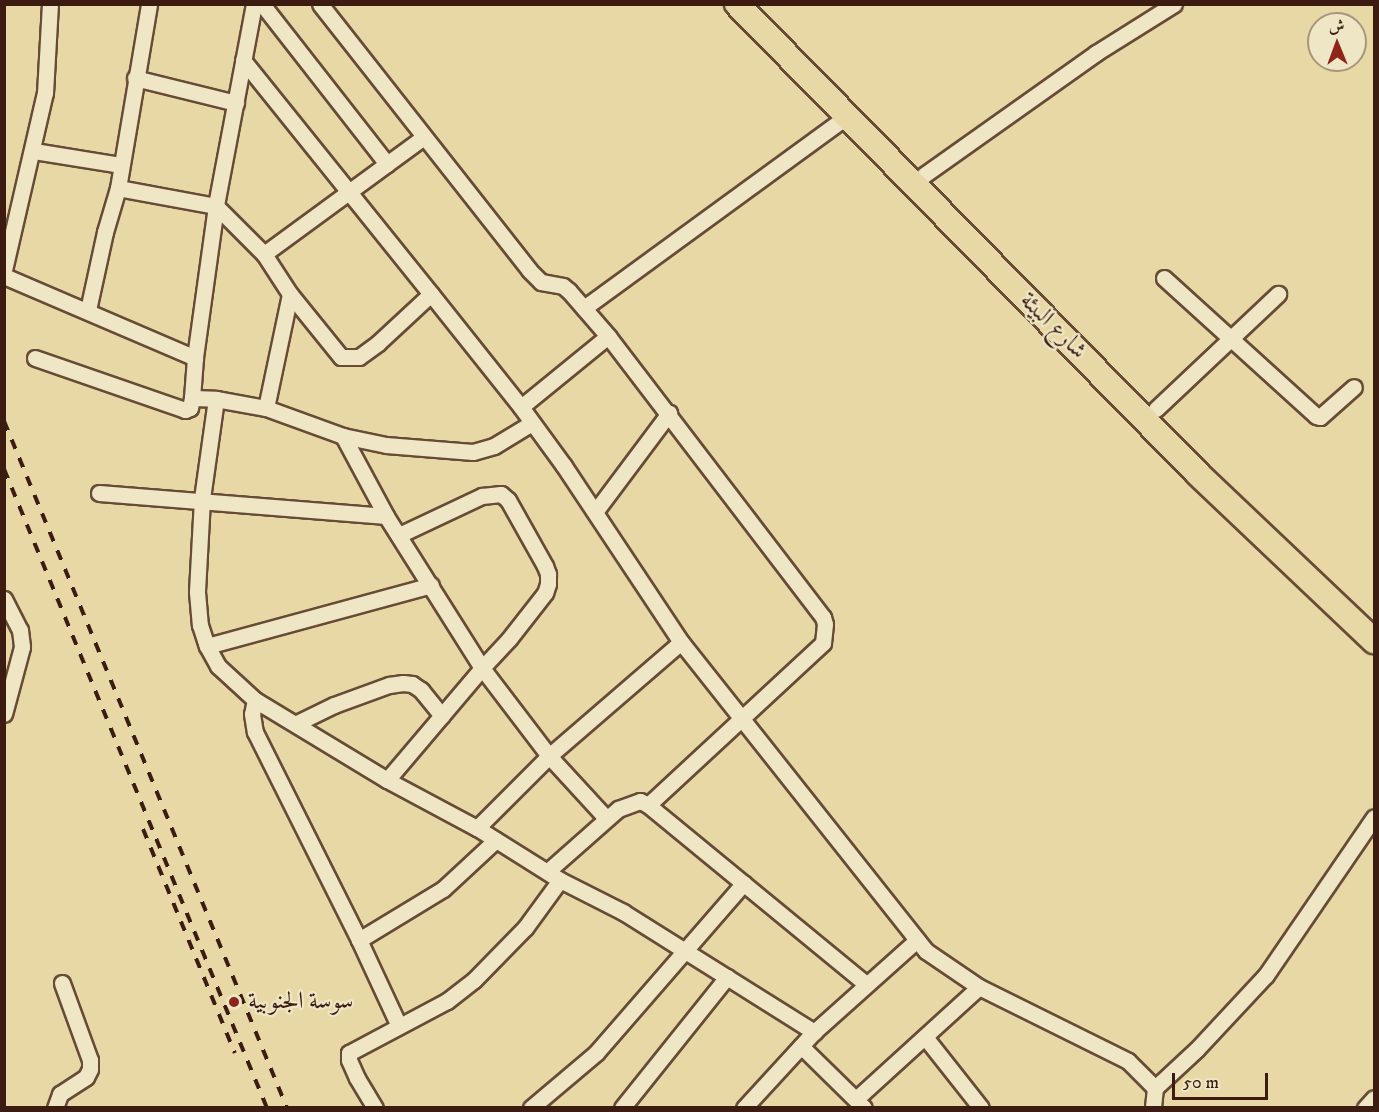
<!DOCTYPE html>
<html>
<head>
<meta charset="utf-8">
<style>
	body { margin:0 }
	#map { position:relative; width:1379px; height:1112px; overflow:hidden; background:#e7d8a6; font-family:"IM FELL DW Pica",Amiri,serif }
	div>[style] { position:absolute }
	.roads { filter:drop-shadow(2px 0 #674b36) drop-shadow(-2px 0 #674b36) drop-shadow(0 2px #674b36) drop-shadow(0 -2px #674b36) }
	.minor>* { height:15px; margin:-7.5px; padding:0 7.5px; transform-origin:7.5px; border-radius:7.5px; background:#efe6c5 }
	.trunk>* { height:24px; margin:-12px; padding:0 12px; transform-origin:12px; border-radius:12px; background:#e7d8a6 }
	.rail>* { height:4px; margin-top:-2px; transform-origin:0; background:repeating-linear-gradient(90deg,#3c1c10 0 10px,transparent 0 20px) }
	.dots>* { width:16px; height:16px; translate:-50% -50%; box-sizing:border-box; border:3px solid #efe6c5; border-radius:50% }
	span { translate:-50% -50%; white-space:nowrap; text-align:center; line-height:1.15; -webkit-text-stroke:4.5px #efe6c5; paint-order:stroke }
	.street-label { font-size:24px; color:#3c1c10 }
	.poi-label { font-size:24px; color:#3c1c10 }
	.left { translate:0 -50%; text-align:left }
	.frame { position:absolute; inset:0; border:6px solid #3c1c10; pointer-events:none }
	.north { position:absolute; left:1307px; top:12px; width:60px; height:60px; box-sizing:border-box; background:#efe6c5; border:2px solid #a7957d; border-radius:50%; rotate:359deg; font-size:16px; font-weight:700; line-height:24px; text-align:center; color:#3c1c10 }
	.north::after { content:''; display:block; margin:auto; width:21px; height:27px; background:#8f2418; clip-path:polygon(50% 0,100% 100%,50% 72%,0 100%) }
	.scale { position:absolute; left:1172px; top:1073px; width:96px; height:27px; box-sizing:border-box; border:3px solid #3c1c10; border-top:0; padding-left:8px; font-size:18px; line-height:21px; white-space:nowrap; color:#3c1c10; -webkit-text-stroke:4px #efe6c5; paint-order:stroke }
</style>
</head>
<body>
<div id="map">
	<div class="roads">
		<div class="minor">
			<i style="left:254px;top:4px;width:206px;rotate:100.7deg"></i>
			<i style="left:216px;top:206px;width:153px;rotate:97.9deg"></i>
			<i style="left:195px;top:358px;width:40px;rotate:94.3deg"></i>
			<i style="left:192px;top:398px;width:24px;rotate:2deg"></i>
			<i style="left:216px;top:399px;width:101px;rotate:98deg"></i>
			<i style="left:202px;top:499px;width:93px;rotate:93.1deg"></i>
			<i style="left:197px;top:592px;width:33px;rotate:85deg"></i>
			<i style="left:200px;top:625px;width:22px;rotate:72deg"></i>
			<i style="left:207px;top:646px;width:23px;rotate:61deg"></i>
			<i style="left:218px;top:666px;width:50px;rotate:42.6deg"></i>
			<i style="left:255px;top:700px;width:154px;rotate:31.2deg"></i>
			<i style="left:387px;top:780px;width:102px;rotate:28.1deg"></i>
			<i style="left:477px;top:828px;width:98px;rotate:32.1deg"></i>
			<i style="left:560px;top:880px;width:71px;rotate:26.9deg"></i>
			<i style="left:623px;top:912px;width:226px;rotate:32.1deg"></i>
			<i style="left:262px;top:4px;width:203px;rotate:52deg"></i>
			<i style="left:320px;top:4px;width:338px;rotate:51.8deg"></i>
			<i style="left:529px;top:270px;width:17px;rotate:45deg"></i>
			<i style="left:541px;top:282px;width:22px;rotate:10deg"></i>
			<i style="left:563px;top:286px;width:8px;rotate:40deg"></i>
			<i style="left:569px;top:291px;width:60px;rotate:49.1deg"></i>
			<i style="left:608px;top:336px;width:354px;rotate:52.6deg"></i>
			<i style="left:823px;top:617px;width:7px;rotate:74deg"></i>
			<i style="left:825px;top:624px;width:19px;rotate:96deg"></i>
			<i style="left:823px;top:643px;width:238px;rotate:137.2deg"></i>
			<i style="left:648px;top:805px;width:9px;rotate:-153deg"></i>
			<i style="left:640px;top:801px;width:23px;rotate:160deg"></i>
			<i style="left:618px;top:809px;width:94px;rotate:138.5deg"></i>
			<i style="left:135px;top:78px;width:104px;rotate:13.9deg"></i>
			<i style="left:34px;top:151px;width:87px;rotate:9.2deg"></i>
			<i style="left:924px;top:175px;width:211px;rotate:-35.3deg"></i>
			<i style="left:1096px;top:53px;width:92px;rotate:-32.1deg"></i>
			<i style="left:118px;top:188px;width:100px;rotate:10.4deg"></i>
			<i style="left:216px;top:206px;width:68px;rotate:45deg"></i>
			<i style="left:264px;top:254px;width:48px;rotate:57deg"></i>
			<i style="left:290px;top:294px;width:81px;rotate:51deg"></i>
			<i style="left:341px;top:357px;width:18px"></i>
			<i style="left:359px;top:357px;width:24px;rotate:-36deg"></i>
			<i style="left:378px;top:343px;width:72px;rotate:-42.8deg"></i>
			<i style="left:431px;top:294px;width:300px;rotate:-128.8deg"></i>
			<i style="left:264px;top:254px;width:198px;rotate:-36.2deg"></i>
			<i style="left:4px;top:270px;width:182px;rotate:-77deg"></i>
			<i style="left:45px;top:93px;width:89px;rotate:-86.8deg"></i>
			<i style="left:4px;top:276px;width:208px;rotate:23.2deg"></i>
			<i style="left:1164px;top:278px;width:205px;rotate:42.2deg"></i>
			<i style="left:1316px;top:416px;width:4px;rotate:14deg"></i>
			<i style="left:1320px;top:417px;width:45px;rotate:-41.4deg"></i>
			<i style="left:431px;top:294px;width:144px;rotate:51.5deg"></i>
			<i style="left:521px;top:407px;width:73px;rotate:53.9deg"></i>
			<i style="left:564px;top:466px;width:211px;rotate:56.4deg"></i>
			<i style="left:681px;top:642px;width:394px;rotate:51.6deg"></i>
			<i style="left:926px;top:951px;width:64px;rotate:34.2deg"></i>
			<i style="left:979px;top:987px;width:166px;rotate:26.4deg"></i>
			<i style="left:1128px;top:1061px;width:38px;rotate:45deg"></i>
			<i style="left:1155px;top:1088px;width:20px;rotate:96deg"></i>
			<i style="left:584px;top:308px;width:324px;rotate:-36.1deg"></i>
			<i style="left:88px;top:310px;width:80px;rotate:-77.7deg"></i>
			<i style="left:105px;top:232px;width:46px;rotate:-73.5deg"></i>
			<i style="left:118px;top:188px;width:187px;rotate:-80.4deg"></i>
			<i style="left:35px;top:358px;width:159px;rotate:19.1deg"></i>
			<i style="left:185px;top:410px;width:5px;rotate:-22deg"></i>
			<i style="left:190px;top:408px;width:10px;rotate:-79deg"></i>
			<i style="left:216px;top:399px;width:51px;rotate:10.2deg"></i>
			<i style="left:266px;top:408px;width:82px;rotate:20deg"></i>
			<i style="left:343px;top:436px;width:91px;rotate:61.7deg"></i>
			<i style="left:386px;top:516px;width:180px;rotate:57.7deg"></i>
			<i style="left:482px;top:668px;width:147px;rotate:130.3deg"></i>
			<i style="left:521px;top:407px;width:112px;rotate:-39.2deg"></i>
			<i style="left:266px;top:408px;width:116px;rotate:-78.1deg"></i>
			<i style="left:1156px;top:409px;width:168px;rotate:-43.3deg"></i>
			<i style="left:343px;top:436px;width:44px;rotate:11.8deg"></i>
			<i style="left:386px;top:445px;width:87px;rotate:4.6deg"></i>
			<i style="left:473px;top:452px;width:22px;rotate:-16deg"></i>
			<i style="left:494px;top:446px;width:44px;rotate:-31.2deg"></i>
			<i style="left:99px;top:493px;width:288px;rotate:4.6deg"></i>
			<i style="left:595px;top:512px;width:124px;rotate:-53.2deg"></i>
			<i style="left:399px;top:535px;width:92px;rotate:-25.2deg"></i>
			<i style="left:482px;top:496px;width:19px;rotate:-6deg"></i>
			<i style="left:501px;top:494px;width:9px;rotate:41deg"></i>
			<i style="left:508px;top:500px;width:76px;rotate:60.7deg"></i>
			<i style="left:545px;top:566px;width:9px;rotate:69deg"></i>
			<i style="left:548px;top:574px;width:10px;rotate:90deg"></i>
			<i style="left:548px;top:584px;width:9px;rotate:108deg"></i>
			<i style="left:545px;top:593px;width:58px;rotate:128deg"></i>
			<i style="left:509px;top:639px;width:40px;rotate:133deg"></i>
			<i style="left:482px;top:668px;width:111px;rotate:52.7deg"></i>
			<i style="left:549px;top:756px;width:84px;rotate:47.4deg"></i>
			<i style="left:4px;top:599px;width:35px;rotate:63deg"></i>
			<i style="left:20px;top:630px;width:17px;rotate:83deg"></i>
			<i style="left:22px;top:647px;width:69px;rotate:105deg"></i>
			<i style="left:207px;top:646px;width:232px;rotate:-15.2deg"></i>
			<i style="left:255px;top:700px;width:14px;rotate:102deg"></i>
			<i style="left:252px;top:714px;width:18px;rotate:81deg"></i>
			<i style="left:255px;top:732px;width:233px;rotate:63.4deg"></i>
			<i style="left:297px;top:723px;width:41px;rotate:-25.9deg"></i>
			<i style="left:334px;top:705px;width:59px;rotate:-20deg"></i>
			<i style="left:389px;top:685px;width:14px;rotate:-8deg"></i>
			<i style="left:403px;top:683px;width:9px;rotate:6deg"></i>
			<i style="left:412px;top:684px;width:11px;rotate:34deg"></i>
			<i style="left:421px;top:690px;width:33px;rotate:51deg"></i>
			<i style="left:648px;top:805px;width:282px;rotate:39.4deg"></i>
			<i style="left:477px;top:828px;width:102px;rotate:-45deg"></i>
			<i style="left:549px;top:756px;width:174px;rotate:-40.8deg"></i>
			<i style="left:399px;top:1026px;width:95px;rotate:-114.9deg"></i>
			<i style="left:359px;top:940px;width:98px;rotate:-31.3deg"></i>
			<i style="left:443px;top:889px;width:72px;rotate:-42.8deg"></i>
			<i style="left:925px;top:1037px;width:90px;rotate:51.7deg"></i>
			<i style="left:801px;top:1046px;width:88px;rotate:44.5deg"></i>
			<i style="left:1155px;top:1088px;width:57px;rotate:-42.9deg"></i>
			<i style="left:1197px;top:1049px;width:101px;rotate:-47deg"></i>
			<i style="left:1266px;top:975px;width:191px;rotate:-55.6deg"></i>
			<i style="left:856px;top:1099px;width:166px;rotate:-42.3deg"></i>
			<i style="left:55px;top:1108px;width:15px;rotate:-70deg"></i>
			<i style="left:60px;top:1094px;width:31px;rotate:-33deg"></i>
			<i style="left:86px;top:1077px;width:9px;rotate:-63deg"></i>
			<i style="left:90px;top:1069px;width:9px;rotate:-90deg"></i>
			<i style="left:90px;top:1060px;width:82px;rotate:-110deg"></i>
			<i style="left:375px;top:1108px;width:35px;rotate:-121deg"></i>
			<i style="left:357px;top:1078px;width:20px;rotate:-114deg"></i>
			<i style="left:349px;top:1060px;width:7px;rotate:-90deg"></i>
			<i style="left:349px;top:1053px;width:111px;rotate:-28deg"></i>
			<i style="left:447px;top:1001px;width:34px;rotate:-38deg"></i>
			<i style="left:474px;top:980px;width:73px;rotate:-45.6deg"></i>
			<i style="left:525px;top:928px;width:59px;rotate:-53.9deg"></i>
			<i style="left:531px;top:1108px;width:85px;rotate:-40.2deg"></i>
			<i style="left:596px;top:1053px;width:225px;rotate:-49deg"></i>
			<i style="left:622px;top:1108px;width:168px;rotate:-51.3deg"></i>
			<i style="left:744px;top:1108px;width:103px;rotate:-47.4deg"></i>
			<i style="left:814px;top:1032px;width:138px;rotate:-41.8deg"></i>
			<i style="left:1365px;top:1108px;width:13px;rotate:-48deg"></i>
		</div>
		<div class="trunk">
			<i style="left:737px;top:4px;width:658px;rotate:45.55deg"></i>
			<i style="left:1198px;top:474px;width:243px;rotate:43.5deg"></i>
		</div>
	</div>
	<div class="rail">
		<i style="left:4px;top:421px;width:743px;rotate:67.61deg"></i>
		<i style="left:4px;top:469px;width:691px;rotate:67.63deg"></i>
		<i style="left:143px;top:829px;width:242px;rotate:67.7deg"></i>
	</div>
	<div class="dots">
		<i style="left:234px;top:1002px;background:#8f2418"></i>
	</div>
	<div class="street-label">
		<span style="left:1053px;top:326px;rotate:45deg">شارع البيئة</span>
	</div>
	<div class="poi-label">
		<span class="left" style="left:248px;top:1002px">سوسة الجنوبية</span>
	</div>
	<div class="frame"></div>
	<div class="north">ش</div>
	<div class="scale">50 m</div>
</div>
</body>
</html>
